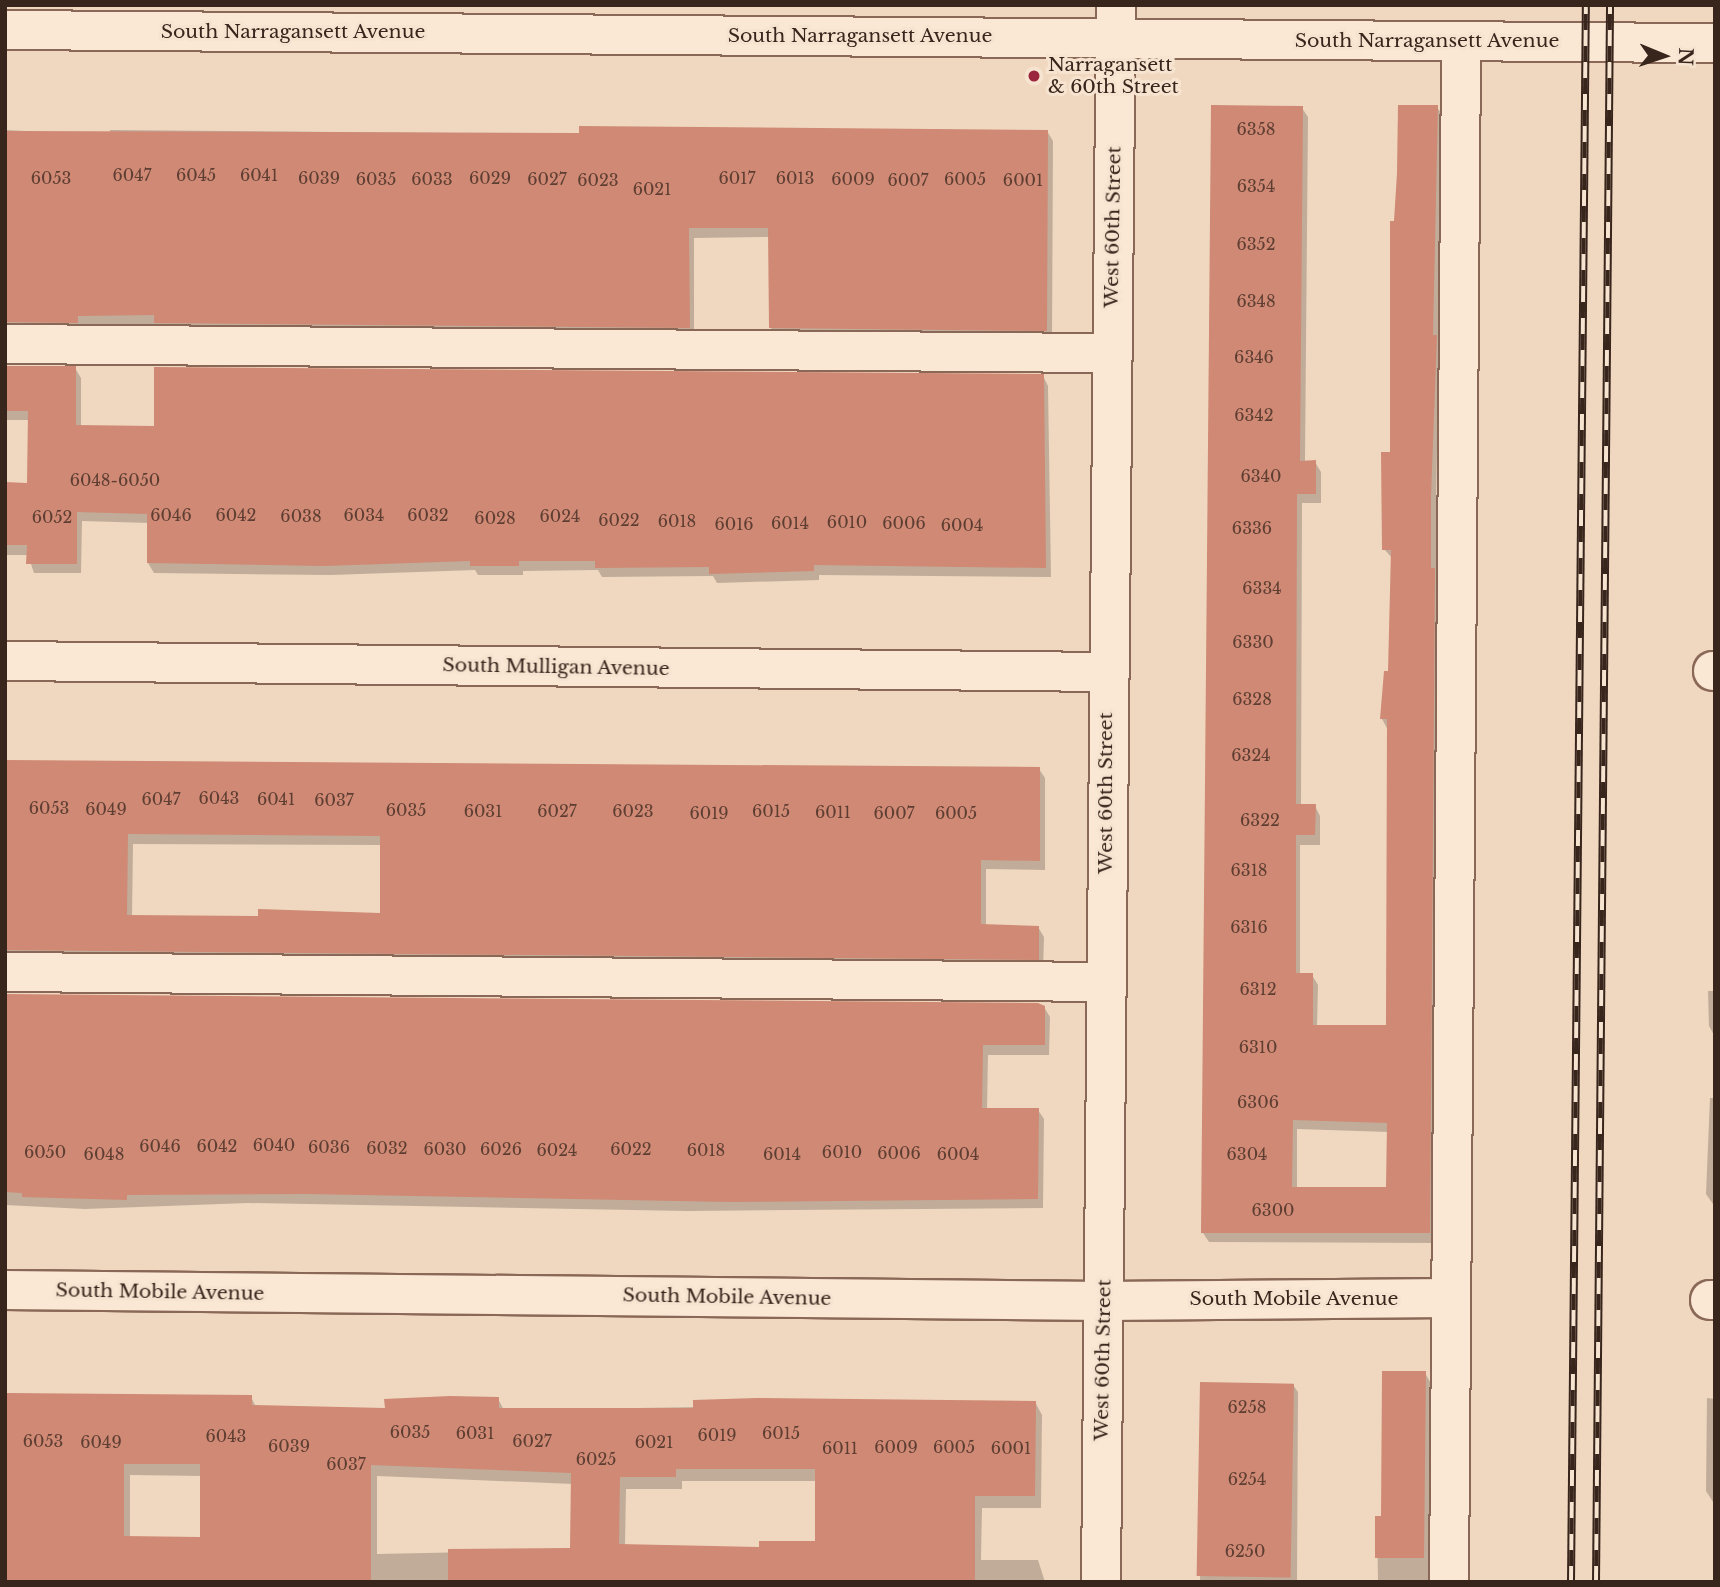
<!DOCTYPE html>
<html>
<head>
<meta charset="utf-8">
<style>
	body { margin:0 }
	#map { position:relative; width:1720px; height:1587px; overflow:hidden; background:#f0d8c0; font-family:"Libre Baskerville",serif }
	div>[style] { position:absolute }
	.shadow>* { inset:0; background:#0003 }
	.building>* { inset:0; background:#cf8974; transform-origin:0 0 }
	.roads { filter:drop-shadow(2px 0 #8a6857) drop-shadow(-2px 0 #8a6857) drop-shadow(0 2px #8a6857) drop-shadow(0 -2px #8a6857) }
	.minor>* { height:38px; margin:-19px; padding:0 19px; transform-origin:19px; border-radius:19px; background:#fae7d4 }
	.rail>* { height:8px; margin-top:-4px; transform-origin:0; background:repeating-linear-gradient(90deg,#f7e4d0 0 16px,#38251c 0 32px); box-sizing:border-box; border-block:2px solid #38251c }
	.dots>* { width:19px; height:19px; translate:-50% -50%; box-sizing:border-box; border:4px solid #f7e4d0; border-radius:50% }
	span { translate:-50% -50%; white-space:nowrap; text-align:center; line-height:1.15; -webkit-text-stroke:6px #f7e4d0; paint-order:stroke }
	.number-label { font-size:16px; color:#5e3e32 }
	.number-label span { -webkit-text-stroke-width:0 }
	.street-label { font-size:19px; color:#38251c }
	.poi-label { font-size:19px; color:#38251c }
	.left { translate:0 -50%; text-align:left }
	.frame { position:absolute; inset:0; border:7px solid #38251c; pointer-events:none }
	.north { position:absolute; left:1629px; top:21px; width:70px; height:70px; -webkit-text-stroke:5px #f7e4d0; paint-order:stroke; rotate:92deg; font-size:19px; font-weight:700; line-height:28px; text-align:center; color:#38251c }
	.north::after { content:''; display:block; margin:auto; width:24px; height:32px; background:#38251c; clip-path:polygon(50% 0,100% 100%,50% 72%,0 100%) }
</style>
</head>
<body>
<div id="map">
	<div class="shadow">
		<i style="clip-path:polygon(evenodd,1437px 107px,1443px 116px,1436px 507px,1436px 573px,1440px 580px,1435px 1243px,1209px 1242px,1203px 1233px,1302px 108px,1308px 117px,1305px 462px,1315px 462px,1321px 472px,1321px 503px,1302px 503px,1301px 806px,1315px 806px,1320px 816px,1320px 845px,1300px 845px,1300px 975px,1312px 975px,1318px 985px,1317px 1027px,1388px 1027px,1388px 730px,1382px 719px,1390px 673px,1393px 559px,1384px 549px,1391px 454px,1395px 222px,1437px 107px,1297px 1129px,1388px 1132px,1388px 1189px,1297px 1189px,1297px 1129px)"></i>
		<i style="clip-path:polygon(5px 130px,110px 135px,110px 130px,581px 134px,1047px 131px,1053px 141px,1052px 340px,776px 338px,771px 328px,770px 237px,694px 238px,694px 337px,162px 333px,157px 325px,82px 325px,82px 332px,5px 334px)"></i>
		<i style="clip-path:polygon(5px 368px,75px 368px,81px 378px,81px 427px,156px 428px,1043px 376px,1048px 386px,1051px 577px,819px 575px,819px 580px,717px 583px,713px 576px,602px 577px,598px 570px,523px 571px,523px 575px,478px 575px,475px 570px,331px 575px,154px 573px,148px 563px,149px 523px,82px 521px,81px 573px,34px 573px,28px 555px,5px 555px,5px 484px,29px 485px,30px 420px,5px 420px)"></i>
		<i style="clip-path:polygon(evenodd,5px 761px,1039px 769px,1045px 778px,1045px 870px,986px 869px,986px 926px,1038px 927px,1044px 937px,1043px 969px,5px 961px,5px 761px,133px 844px,382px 845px,381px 915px,132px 917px,133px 844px)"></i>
		<i style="clip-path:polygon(1708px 991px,1715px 991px,1715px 1037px,1709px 1026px)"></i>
		<i style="clip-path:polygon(5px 996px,1044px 1007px,1050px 1017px,1049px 1055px,988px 1055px,987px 1110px,1038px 1110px,1044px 1119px,1043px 1208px,687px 1211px,248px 1203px,85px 1209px,5px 1205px)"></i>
		<i style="clip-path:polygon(1710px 1098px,1715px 1098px,1715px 1207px,1706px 1194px)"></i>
		<i style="clip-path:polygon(1425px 1373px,1433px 1387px,1432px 1582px,1378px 1582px,1377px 1517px,1383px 1517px)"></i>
		<i style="clip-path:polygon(1202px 1384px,1293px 1385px,1298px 1392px,1297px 1582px,1200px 1582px)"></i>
		<i style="clip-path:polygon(evenodd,5px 1395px,251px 1397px,256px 1407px,386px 1410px,498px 1399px,504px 1410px,1035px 1402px,1042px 1415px,1041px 1508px,982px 1508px,981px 1560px,1038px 1560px,1045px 1582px,5px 1582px,5px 1395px,130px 1475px,202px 1476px,202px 1539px,130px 1538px,130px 1475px,5px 1395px,377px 1476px,573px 1484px,572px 1550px,377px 1554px,377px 1476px,5px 1395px,682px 1481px,817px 1481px,817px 1543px,761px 1549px,625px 1546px,626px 1489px,682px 1489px,682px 1481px)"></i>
		<i style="clip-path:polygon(1707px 1398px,1715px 1399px,1715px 1505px,1706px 1491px)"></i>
	</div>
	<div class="building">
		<i style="clip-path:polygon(evenodd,1211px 105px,1303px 106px,1300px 461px,1316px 460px,1316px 494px,1297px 494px,1296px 804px,1316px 804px,1315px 835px,1296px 835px,1296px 973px,1313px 973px,1313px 1025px,1386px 1025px,1387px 719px,1380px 719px,1384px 671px,1388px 671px,1391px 550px,1382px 550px,1381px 452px,1390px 452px,1390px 221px,1394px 221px,1397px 173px,1398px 105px,1438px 105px,1433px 335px,1437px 335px,1431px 496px,1431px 568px,1435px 568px,1430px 1233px,1201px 1233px,1211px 105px,1293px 1120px,1387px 1123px,1386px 1187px,1292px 1187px,1293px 1120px)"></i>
		<i style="clip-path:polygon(579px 126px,1048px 130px,1047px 331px,769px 328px,768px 228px,689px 228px,690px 328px,154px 323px,154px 315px,78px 316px,78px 323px,5px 322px,5px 131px,579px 133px)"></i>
		<i style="clip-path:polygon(5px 366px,76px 366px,76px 425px,154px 426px,154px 367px,1044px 374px,1046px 568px,814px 565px,814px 571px,709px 574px,709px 567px,595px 568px,595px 561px,519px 561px,519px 566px,470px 566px,470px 561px,324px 566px,147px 563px,147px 514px,77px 512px,77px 564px,26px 564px,27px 545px,5px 545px,5px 482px,27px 483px,28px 411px,5px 411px)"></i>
		<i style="clip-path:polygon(evenodd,5px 760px,1040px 767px,1040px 861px,981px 860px,981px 924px,1039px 926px,1039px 960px,5px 950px,5px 760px,128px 834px,380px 836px,380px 913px,258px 909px,258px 916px,127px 915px,128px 834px)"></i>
		<i style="clip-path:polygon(5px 994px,1038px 1003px,1045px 1006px,1045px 1045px,983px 1045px,982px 1108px,1039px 1108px,1038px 1199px,729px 1202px,306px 1194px,127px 1195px,127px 1200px,22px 1197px,22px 1193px,5px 1192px)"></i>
		<i style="clip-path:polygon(1382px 1371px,1426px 1371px,1424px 1558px,1375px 1558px,1375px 1516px,1381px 1516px)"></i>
		<i style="left:1200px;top:1382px;width:94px;height:194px;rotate:1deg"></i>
		<i style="clip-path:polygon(evenodd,5px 1393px,252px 1395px,252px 1405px,385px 1408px,384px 1399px,450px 1396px,499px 1397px,499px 1408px,693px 1408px,693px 1400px,756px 1398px,1036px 1401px,1035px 1496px,975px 1496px,975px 1582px,448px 1582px,448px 1549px,570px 1548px,571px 1473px,371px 1465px,371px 1582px,5px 1582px,5px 1393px,124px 1464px,200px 1464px,200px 1537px,124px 1536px,124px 1464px,5px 1393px,676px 1469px,815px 1469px,815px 1541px,759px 1541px,759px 1547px,619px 1544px,620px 1477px,676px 1477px,676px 1469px)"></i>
	</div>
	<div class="roads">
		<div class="minor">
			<i style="left:5px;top:30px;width:1710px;rotate:0.44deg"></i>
			<i style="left:5px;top:344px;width:1106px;rotate:0.47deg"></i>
			<i style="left:5px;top:661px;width:1101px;rotate:0.57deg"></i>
			<i style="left:1713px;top:671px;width:2px"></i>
			<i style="left:5px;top:972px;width:1100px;rotate:0.52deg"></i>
			<i style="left:5px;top:1290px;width:1098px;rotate:0.57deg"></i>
			<i style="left:1103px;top:1301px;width:346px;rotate:-0.5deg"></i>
			<i style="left:1710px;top:1300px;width:5px"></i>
			<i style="left:1101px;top:1582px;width:1577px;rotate:-89.46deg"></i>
			<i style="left:1449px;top:1582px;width:1541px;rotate:-89.55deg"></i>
		</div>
	</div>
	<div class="rail">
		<i style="left:1571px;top:1582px;width:1577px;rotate:-89.46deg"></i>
		<i style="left:1596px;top:1582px;width:1577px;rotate:-89.49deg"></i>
	</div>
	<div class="dots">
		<i style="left:1034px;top:76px;background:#9b253c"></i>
	</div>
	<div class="number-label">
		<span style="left:1256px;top:129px">6358</span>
		<span style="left:132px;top:175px">6047</span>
		<span style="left:196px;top:175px">6045</span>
		<span style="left:259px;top:175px">6041</span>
		<span style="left:51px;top:178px">6053</span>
		<span style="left:319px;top:178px">6039</span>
		<span style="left:490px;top:178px">6029</span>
		<span style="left:737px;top:178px">6017</span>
		<span style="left:795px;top:178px">6013</span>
		<span style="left:376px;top:179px">6035</span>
		<span style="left:432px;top:179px">6033</span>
		<span style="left:547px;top:179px">6027</span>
		<span style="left:853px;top:179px">6009</span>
		<span style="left:965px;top:179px">6005</span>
		<span style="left:598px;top:180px">6023</span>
		<span style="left:908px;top:180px">6007</span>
		<span style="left:1023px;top:180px">6001</span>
		<span style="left:1256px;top:186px">6354</span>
		<span style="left:652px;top:189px">6021</span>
		<span style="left:1256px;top:244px">6352</span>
		<span style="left:1256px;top:301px">6348</span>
		<span style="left:1254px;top:357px">6346</span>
		<span style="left:1254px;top:415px">6342</span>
		<span style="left:1261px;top:476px">6340</span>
		<span style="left:115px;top:480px">6048-6050</span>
		<span style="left:171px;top:515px">6046</span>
		<span style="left:236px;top:515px">6042</span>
		<span style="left:364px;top:515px">6034</span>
		<span style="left:428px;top:515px">6032</span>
		<span style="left:301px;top:516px">6038</span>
		<span style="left:560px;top:516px">6024</span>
		<span style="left:52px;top:517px">6052</span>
		<span style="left:495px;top:518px">6028</span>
		<span style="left:619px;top:520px">6022</span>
		<span style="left:677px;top:521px">6018</span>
		<span style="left:847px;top:522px">6010</span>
		<span style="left:790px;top:523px">6014</span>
		<span style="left:904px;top:523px">6006</span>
		<span style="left:734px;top:524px">6016</span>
		<span style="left:962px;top:525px">6004</span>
		<span style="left:1252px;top:528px">6336</span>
		<span style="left:1262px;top:588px">6334</span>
		<span style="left:1253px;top:642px">6330</span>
		<span style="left:1252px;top:699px">6328</span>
		<span style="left:1251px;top:755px">6324</span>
		<span style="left:219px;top:798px">6043</span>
		<span style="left:161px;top:799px">6047</span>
		<span style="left:276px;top:799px">6041</span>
		<span style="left:334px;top:800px">6037</span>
		<span style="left:49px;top:808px">6053</span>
		<span style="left:106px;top:809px">6049</span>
		<span style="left:406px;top:810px">6035</span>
		<span style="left:483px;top:811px">6031</span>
		<span style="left:557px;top:811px">6027</span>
		<span style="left:633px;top:811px">6023</span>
		<span style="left:771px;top:811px">6015</span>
		<span style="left:833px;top:812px">6011</span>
		<span style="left:709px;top:813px">6019</span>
		<span style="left:894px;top:813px">6007</span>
		<span style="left:956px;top:813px">6005</span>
		<span style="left:1260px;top:820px">6322</span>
		<span style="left:1249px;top:870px">6318</span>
		<span style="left:1249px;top:927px">6316</span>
		<span style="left:1258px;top:989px">6312</span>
		<span style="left:1258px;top:1047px">6310</span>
		<span style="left:1258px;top:1102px">6306</span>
		<span style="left:274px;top:1145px">6040</span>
		<span style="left:160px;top:1146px">6046</span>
		<span style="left:217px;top:1146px">6042</span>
		<span style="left:329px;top:1147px">6036</span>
		<span style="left:387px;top:1148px">6032</span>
		<span style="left:445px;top:1149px">6030</span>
		<span style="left:501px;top:1149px">6026</span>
		<span style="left:631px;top:1149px">6022</span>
		<span style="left:557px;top:1150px">6024</span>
		<span style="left:706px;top:1150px">6018</span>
		<span style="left:45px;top:1152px">6050</span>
		<span style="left:842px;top:1152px">6010</span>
		<span style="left:899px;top:1153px">6006</span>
		<span style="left:104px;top:1154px">6048</span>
		<span style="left:782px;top:1154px">6014</span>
		<span style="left:958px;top:1154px">6004</span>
		<span style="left:1247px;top:1154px">6304</span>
		<span style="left:1273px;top:1210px">6300</span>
		<span style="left:1247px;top:1407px">6258</span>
		<span style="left:410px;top:1432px">6035</span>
		<span style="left:475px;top:1433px">6031</span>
		<span style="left:781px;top:1433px">6015</span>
		<span style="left:717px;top:1435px">6019</span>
		<span style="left:226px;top:1436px">6043</span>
		<span style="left:43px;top:1441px">6053</span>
		<span style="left:532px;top:1441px">6027</span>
		<span style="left:101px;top:1442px">6049</span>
		<span style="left:654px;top:1442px">6021</span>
		<span style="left:289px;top:1446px">6039</span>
		<span style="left:896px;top:1447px">6009</span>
		<span style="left:954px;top:1447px">6005</span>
		<span style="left:840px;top:1448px">6011</span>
		<span style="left:1011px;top:1448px">6001</span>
		<span style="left:596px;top:1459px">6025</span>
		<span style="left:346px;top:1464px">6037</span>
		<span style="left:1247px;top:1479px">6254</span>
		<span style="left:1245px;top:1551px">6250</span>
	</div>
	<div class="street-label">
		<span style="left:293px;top:32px">South Narragansett Avenue</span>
		<span style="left:860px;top:36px">South Narragansett Avenue</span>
		<span style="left:1427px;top:41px">South Narragansett Avenue</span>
		<span style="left:1113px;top:227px;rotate:-89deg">West 60th Street</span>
		<span style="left:556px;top:667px;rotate:1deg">South Mulligan Avenue</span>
		<span style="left:1106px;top:793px;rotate:-90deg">West 60th Street</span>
		<span style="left:160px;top:1292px;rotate:1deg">South Mobile Avenue</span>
		<span style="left:727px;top:1297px;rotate:1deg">South Mobile Avenue</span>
		<span style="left:1294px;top:1299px">South Mobile Avenue</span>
		<span style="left:1103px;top:1360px;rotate:-89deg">West 60th Street</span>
	</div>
	<div class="poi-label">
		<span class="left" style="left:1048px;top:76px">Narragansett<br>&amp; 60th Street</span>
	</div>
	<div class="frame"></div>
	<div class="north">N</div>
</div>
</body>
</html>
